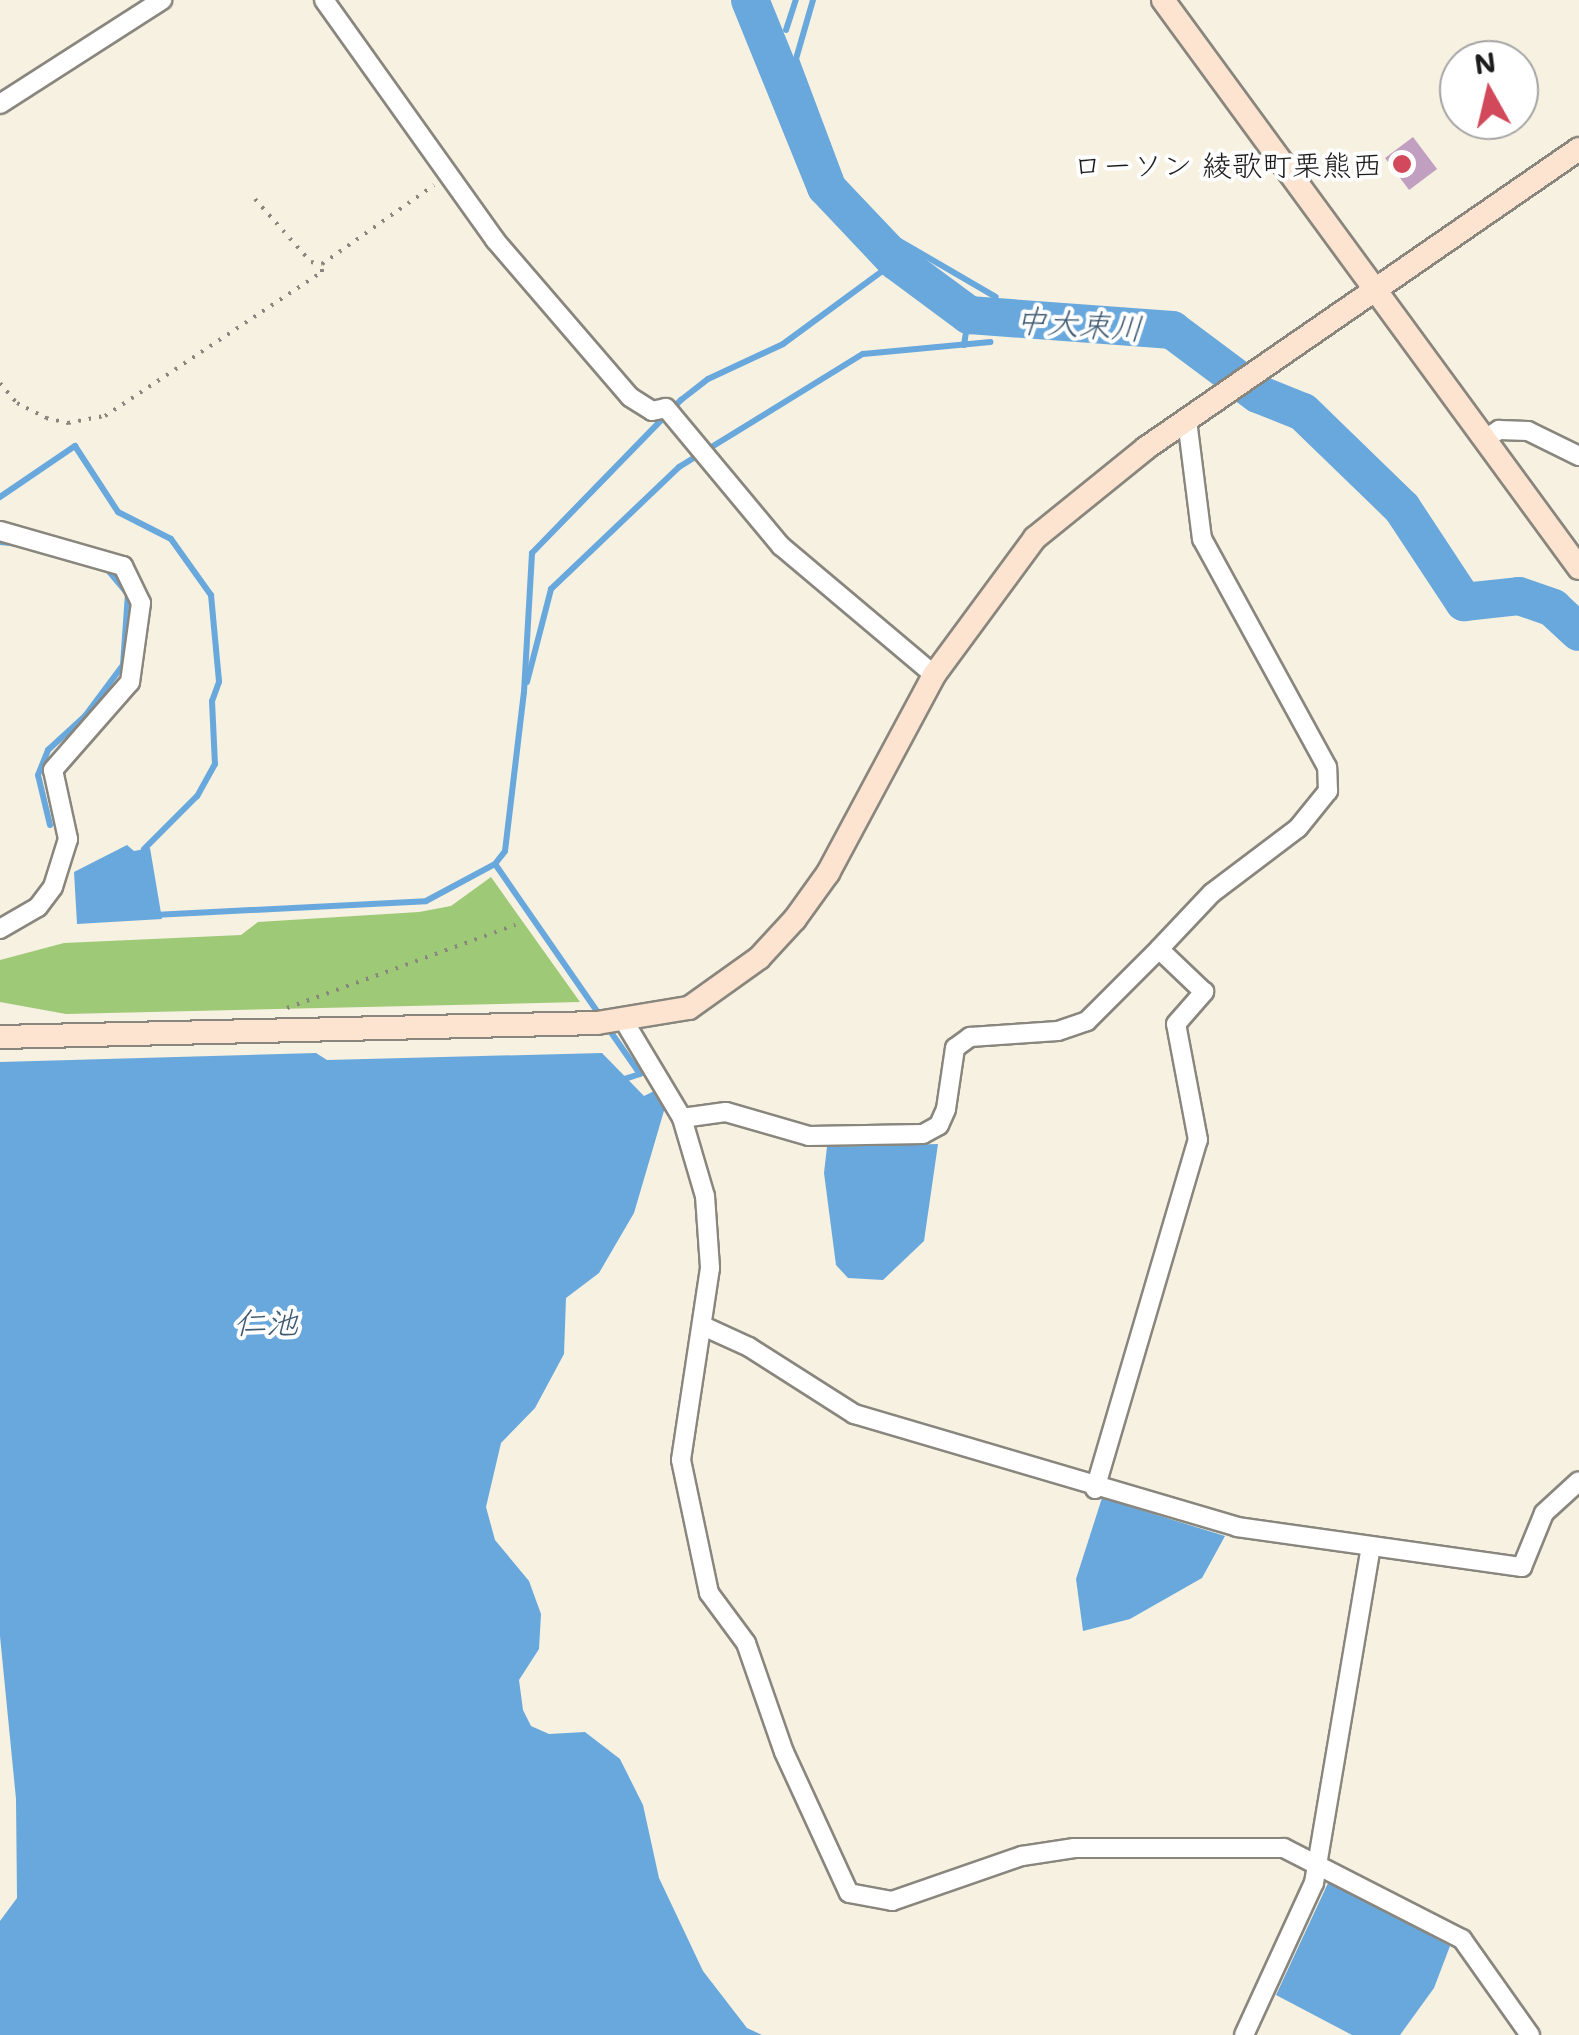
<!DOCTYPE html>
<html>
<head>
<meta charset="utf-8">
<style>
	body { margin:0 }
	#map { position:relative; width:1579px; height:2035px; overflow:hidden; background:#f6f1e1; font-family:Mali,"Klee One",sans-serif }
	div>[style] { position:absolute }
	.green>* { inset:0; background:#9ec976 }
	.water>* { inset:0; background:#69a8dc }
	.stream>* { height:6px; margin:-3px; padding:0 3px; transform-origin:3px; border-radius:3px; background:#69a8dc }
	.river>* { height:38px; margin:-19px; padding:0 19px; transform-origin:19px; border-radius:19px; background:#69a8dc }
	.building>* { inset:0; background:#c09fc1; transform-origin:0 0 }
	.path>* { height:4px; margin-top:-2px; transform-origin:0; background:repeating-linear-gradient(90deg,#89867e 0 2.5px,transparent 0 10.5px) }
	.roads { filter:drop-shadow(2px 0 #89867e) drop-shadow(-2px 0 #89867e) drop-shadow(0 2px #89867e) drop-shadow(0 -2px #89867e) }
	.street>* { height:18px; margin:-9px; padding:0 9px; transform-origin:9px; border-radius:9px; background:#fff }
	.secondary>* { height:22px; margin:-11px; padding:0 11px; transform-origin:11px; border-radius:11px; background:#fde4d0 }
	.dots>* { width:28px; height:28px; translate:-50% -50%; box-sizing:border-box; border:5px solid #fff; border-radius:50% }
	span { translate:-50% -50%; white-space:nowrap; text-align:center; line-height:1.15; -webkit-text-stroke:8px #fff; paint-order:stroke }
	.poi-label { font-size:30px; color:#1c1c1c }
	.right { translate:-100% -50%; text-align:right }
	.water-label { font-size:32px; color:#3f5b72; font-style:italic }
	.north { position:absolute; left:1439px; top:40px; width:100px; height:100px; box-sizing:border-box; background:#fff; border:2px solid #a4a4a4; border-radius:50%; rotate:352deg; font-size:28px; font-weight:700; line-height:40px; text-align:center; color:#1c1c1c }
	.north::after { content:''; display:block; margin:auto; width:35px; height:45px; background:#d1495b; clip-path:polygon(50% 0,100% 100%,50% 72%,0 100%) }
</style>
</head>
<body>
<div id="map">
	<div class="green">
		<i style="clip-path:polygon(491px 877px,580px 1002px,66px 1014px,0 1002px,0 960px,64px 943px,241px 935px,258px 922px,419px 912px,451px 906px)"></i>
	</div>
	<div class="water">
		<i style="clip-path:polygon(127px 845px,134px 851px,150px 848px,162px 919px,77px 924px,74px 872px)"></i>
		<i style="clip-path:polygon(316px 1053px,327px 1060px,602px 1053px,644px 1096px,656px 1090px,666px 1104px,634px 1213px,599px 1273px,566px 1298px,564px 1354px,535px 1408px,501px 1443px,486px 1507px,495px 1540px,529px 1581px,541px 1614px,539px 1649px,519px 1680px,523px 1710px,531px 1726px,549px 1734px,585px 1732px,620px 1759px,643px 1805px,659px 1878px,703px 1971px,747px 2028px,762px 2035px,0 2035px,0 1921px,17px 1898px,16px 1799px,0 1636px,0 1062px)"></i>
		<i style="clip-path:polygon(938px 1144px,924px 1241px,883px 1280px,848px 1278px,836px 1265px,824px 1173px,827px 1147px)"></i>
		<i style="clip-path:polygon(1102px 1498px,1225px 1536px,1202px 1578px,1130px 1619px,1083px 1631px,1076px 1579px)"></i>
		<i style="clip-path:polygon(1329px 1881px,1450px 1946px,1434px 1988px,1400px 2035px,1352px 2035px,1276px 1995px)"></i>
	</div>
	<div class="stream">
		<i style="left:813px;top:0;width:61px;rotate:106.1deg"></i>
		<i style="left:796px;top:59px;width:134px;rotate:69.4deg"></i>
		<i style="left:843px;top:184px;width:78px;rotate:45.5deg"></i>
		<i style="left:898px;top:240px;width:113px;rotate:30.2deg"></i>
		<i style="left:786px;top:30px;width:32px;rotate:-72deg"></i>
		<i style="left:964px;top:345px;width:30px;rotate:-81deg"></i>
		<i style="left:0;top:497px;width:91px;rotate:-34.2deg"></i>
		<i style="left:75px;top:446px;width:79px;rotate:56.9deg"></i>
		<i style="left:118px;top:512px;width:59px;rotate:27deg"></i>
		<i style="left:171px;top:539px;width:69px;rotate:54.5deg"></i>
		<i style="left:211px;top:595px;width:87px;rotate:84.7deg"></i>
		<i style="left:219px;top:682px;width:20px;rotate:110deg"></i>
		<i style="left:212px;top:701px;width:63px;rotate:87.3deg"></i>
		<i style="left:215px;top:764px;width:37px;rotate:119deg"></i>
		<i style="left:197px;top:796px;width:75px;rotate:135deg"></i>
		<i style="left:0;top:542px;width:18px;rotate:6deg"></i>
		<i style="left:527px;top:682px;width:96px;rotate:-75.5deg"></i>
		<i style="left:551px;top:589px;width:177px;rotate:-43.6deg"></i>
		<i style="left:679px;top:467px;width:216px;rotate:-31.6deg"></i>
		<i style="left:863px;top:354px;width:128px;rotate:-5.4deg"></i>
		<i style="left:50px;top:825px;width:51px;rotate:-103.5deg"></i>
		<i style="left:38px;top:775px;width:27px;rotate:-68deg"></i>
		<i style="left:48px;top:750px;width:50px;rotate:-42.6deg"></i>
		<i style="left:85px;top:716px;width:64px;rotate:-53.3deg"></i>
		<i style="left:123px;top:665px;width:71px;rotate:-86deg"></i>
		<i style="left:128px;top:594px;width:33px;rotate:-130deg"></i>
		<i style="left:154px;top:915px;width:272px;rotate:-2.9deg"></i>
		<i style="left:426px;top:901px;width:78px;rotate:-28.2deg"></i>
		<i style="left:601px;top:1017px;width:186px;rotate:-124.7deg"></i>
		<i style="left:495px;top:864px;width:16px;rotate:-52deg"></i>
		<i style="left:505px;top:851px;width:160px;rotate:-83.2deg"></i>
		<i style="left:524px;top:692px;width:139px;rotate:-86.7deg"></i>
		<i style="left:532px;top:553px;width:214px;rotate:-45.8deg"></i>
		<i style="left:681px;top:400px;width:34px;rotate:-38deg"></i>
		<i style="left:708px;top:379px;width:83px;rotate:-25deg"></i>
		<i style="left:783px;top:344px;width:140px;rotate:-36.3deg"></i>
		<i style="left:608px;top:1028px;width:56px;rotate:55.2deg"></i>
		<i style="left:640px;top:1074px;width:16px;rotate:162deg"></i>
	</div>
	<div class="river">
		<i style="left:750px;top:0;width:202px;rotate:67.9deg"></i>
		<i style="left:826px;top:187px;width:102px;rotate:46.6deg"></i>
		<i style="left:896px;top:261px;width:91px;rotate:36.5deg"></i>
		<i style="left:969px;top:315px;width:204px;rotate:4.2deg"></i>
		<i style="left:1172px;top:330px;width:107px;rotate:36.7deg"></i>
		<i style="left:1258px;top:394px;width:48px;rotate:21.8deg"></i>
		<i style="left:1303px;top:412px;width:138px;rotate:44.1deg"></i>
		<i style="left:1402px;top:508px;width:113px;rotate:56.6deg"></i>
		<i style="left:1464px;top:602px;width:55px;rotate:-6.2deg"></i>
		<i style="left:1519px;top:596px;width:36px;rotate:19deg"></i>
		<i style="left:1553px;top:608px;width:35px;rotate:43deg"></i>
	</div>
	<div class="building">
		<i style="left:1413px;top:137px;width:40px;height:35px;rotate:53deg"></i>
	</div>
	<div class="path">
		<i style="left:255px;top:199px;width:84px;rotate:48.4deg"></i>
		<i style="left:311px;top:262px;width:11px;rotate:10deg"></i>
		<i style="left:0;top:383px;width:26px;rotate:50deg"></i>
		<i style="left:17px;top:403px;width:33px;rotate:27deg"></i>
		<i style="left:46px;top:418px;width:23px;rotate:13deg"></i>
		<i style="left:68px;top:423px;width:38px;rotate:-11deg"></i>
		<i style="left:105px;top:416px;width:260px;rotate:-33.6deg"></i>
		<i style="left:322px;top:272px;width:8px;rotate:-90deg"></i>
		<i style="left:322px;top:264px;width:137px;rotate:-35.2deg"></i>
		<i style="left:287px;top:1008px;width:243px;rotate:-20deg"></i>
	</div>
	<div class="roads">
		<div class="street">
			<i style="left:324px;top:0;width:295px;rotate:54.5deg"></i>
			<i style="left:495px;top:240px;width:207px;rotate:49.3deg"></i>
			<i style="left:630px;top:397px;width:26px;rotate:32deg"></i>
			<i style="left:652px;top:411px;width:14px;rotate:-12deg"></i>
			<i style="left:666px;top:408px;width:180px;rotate:50.2deg"></i>
			<i style="left:781px;top:546px;width:200px;rotate:40.1deg"></i>
			<i style="left:0;top:104px;width:193px;rotate:-32.7deg"></i>
			<i style="left:1485px;top:439px;width:17px;rotate:-33deg"></i>
			<i style="left:1499px;top:430px;width:29px;rotate:2deg"></i>
			<i style="left:1528px;top:431px;width:57px;rotate:26.1deg"></i>
			<i style="left:0;top:531px;width:128px;rotate:15.9deg"></i>
			<i style="left:123px;top:566px;width:41px;rotate:64.1deg"></i>
			<i style="left:141px;top:603px;width:80px;rotate:97.9deg"></i>
			<i style="left:130px;top:682px;width:117px;rotate:131.2deg"></i>
			<i style="left:53px;top:770px;width:71px;rotate:77.7deg"></i>
			<i style="left:68px;top:839px;width:50px;rotate:107.4deg"></i>
			<i style="left:53px;top:887px;width:25px;rotate:127deg"></i>
			<i style="left:38px;top:907px;width:44px;rotate:149.9deg"></i>
			<i style="left:624px;top:1021px;width:113px;rotate:59.1deg"></i>
			<i style="left:682px;top:1118px;width:81px;rotate:73.6deg"></i>
			<i style="left:705px;top:1196px;width:72px;rotate:86deg"></i>
			<i style="left:710px;top:1268px;width:194px;rotate:98.6deg"></i>
			<i style="left:681px;top:1460px;width:136px;rotate:78.1deg"></i>
			<i style="left:709px;top:1593px;width:62px;rotate:53.5deg"></i>
			<i style="left:746px;top:1643px;width:115px;rotate:70.8deg"></i>
			<i style="left:784px;top:1752px;width:155px;rotate:65.3deg"></i>
			<i style="left:849px;top:1893px;width:44px;rotate:10.5deg"></i>
			<i style="left:892px;top:1901px;width:138px;rotate:-19.1deg"></i>
			<i style="left:1022px;top:1856px;width:53px;rotate:-8.7deg"></i>
			<i style="left:1074px;top:1848px;width:210px"></i>
			<i style="left:1284px;top:1848px;width:200px;rotate:27.1deg"></i>
			<i style="left:1462px;top:1939px;width:118px;rotate:54.7deg"></i>
			<i style="left:682px;top:1118px;width:44px;rotate:-7.8deg"></i>
			<i style="left:726px;top:1112px;width:86px;rotate:16.1deg"></i>
			<i style="left:809px;top:1136px;width:114px;rotate:-1deg"></i>
			<i style="left:923px;top:1134px;width:18px;rotate:-29deg"></i>
			<i style="left:939px;top:1125px;width:17px;rotate:-66deg"></i>
			<i style="left:946px;top:1109px;width:62px;rotate:-81.6deg"></i>
			<i style="left:955px;top:1048px;width:19px;rotate:-36deg"></i>
			<i style="left:970px;top:1037px;width:88px;rotate:-3.9deg"></i>
			<i style="left:1058px;top:1031px;width:31px;rotate:-19deg"></i>
			<i style="left:1087px;top:1021px;width:102px;rotate:-45deg"></i>
			<i style="left:703px;top:1326px;width:51px;rotate:24.5deg"></i>
			<i style="left:749px;top:1347px;width:125px;rotate:32.5deg"></i>
			<i style="left:854px;top:1414px;width:399px;rotate:16.4deg"></i>
			<i style="left:1237px;top:1527px;width:288px;rotate:8deg"></i>
			<i style="left:1522px;top:1567px;width:58px;rotate:-67.8deg"></i>
			<i style="left:1544px;top:1513px;width:47px;rotate:-42.4deg"></i>
			<i style="left:1095px;top:1489px;width:364px;rotate:-73.6deg"></i>
			<i style="left:1198px;top:1140px;width:118px;rotate:-100.7deg"></i>
			<i style="left:1176px;top:1024px;width:43px;rotate:-48.8deg"></i>
			<i style="left:1204px;top:992px;width:62px;rotate:-136.3deg"></i>
			<i style="left:1159px;top:949px;width:77px;rotate:-46.6deg"></i>
			<i style="left:1212px;top:893px;width:108px;rotate:-37.1deg"></i>
			<i style="left:1298px;top:828px;width:48px;rotate:-51deg"></i>
			<i style="left:1328px;top:791px;width:24px;rotate:-92deg"></i>
			<i style="left:1327px;top:767px;width:260px;rotate:-118.7deg"></i>
			<i style="left:1202px;top:539px;width:119px;rotate:-97.2deg"></i>
			<i style="left:1244px;top:2035px;width:167px;rotate:-65.3deg"></i>
			<i style="left:1314px;top:1883px;width:341px;rotate:-80.4deg"></i>
		</div>
		<div class="secondary">
			<i style="left:1163px;top:0;width:704px;rotate:53.78deg"></i>
			<i style="left:0;top:1037px;width:597px;rotate:-1.34deg"></i>
			<i style="left:597px;top:1023px;width:93px;rotate:-9.3deg"></i>
			<i style="left:689px;top:1008px;width:86px;rotate:-35.5deg"></i>
			<i style="left:759px;top:958px;width:53px;rotate:-47.3deg"></i>
			<i style="left:795px;top:919px;width:57px;rotate:-54.3deg"></i>
			<i style="left:828px;top:873px;width:225px;rotate:-61.8deg"></i>
			<i style="left:934px;top:675px;width:170px;rotate:-53.6deg"></i>
			<i style="left:1035px;top:538px;width:143px;rotate:-39deg"></i>
			<i style="left:1146px;top:448px;width:526px;rotate:-34.63deg"></i>
		</div>
	</div>
	<div class="dots">
		<i style="left:1402px;top:164px;background:#d1495b"></i>
	</div>
	<div class="poi-label">
		<span class="right" style="left:1382px;top:164px">ローソン 綾歌町栗熊西</span>
	</div>
	<div class="water-label">
		<span style="left:1079px;top:323px;rotate:4deg">中大束川</span>
		<span style="left:266px;top:1321px">仁池</span>
	</div>
	<div class="north">N</div>
</div>
</body>
</html>
